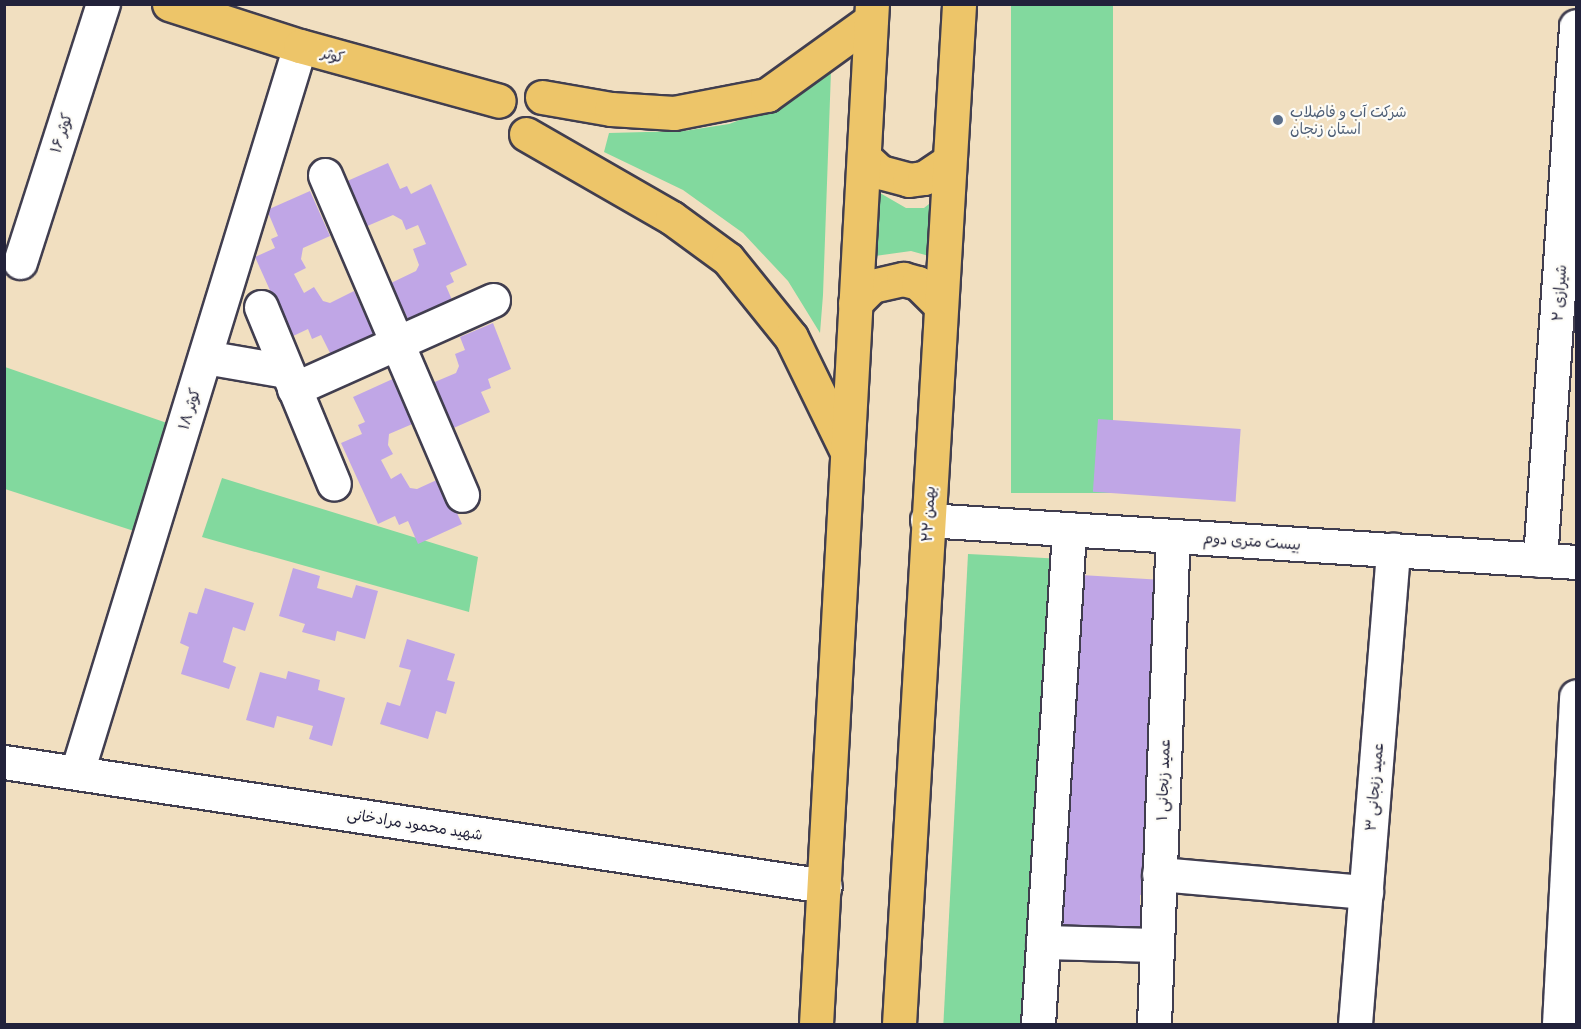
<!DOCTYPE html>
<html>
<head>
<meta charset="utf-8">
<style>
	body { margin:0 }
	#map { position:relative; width:1581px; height:1029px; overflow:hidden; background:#f1dfc0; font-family:Delius,"Playpen Sans Arabic",sans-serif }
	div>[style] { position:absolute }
	.green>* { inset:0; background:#82d99e; transform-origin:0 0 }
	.building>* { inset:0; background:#c0a6e6; transform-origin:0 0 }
	.roads { filter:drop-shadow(2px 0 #413e4f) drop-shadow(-2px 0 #413e4f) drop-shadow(0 2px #413e4f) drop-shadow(0 -2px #413e4f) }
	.minor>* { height:33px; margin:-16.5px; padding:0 16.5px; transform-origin:16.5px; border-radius:16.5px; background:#fff }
	.major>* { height:33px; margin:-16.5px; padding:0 16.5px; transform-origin:16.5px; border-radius:16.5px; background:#edc569 }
	.highway>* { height:33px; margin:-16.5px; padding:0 16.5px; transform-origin:16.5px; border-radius:16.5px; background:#edc569 }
	.dots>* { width:16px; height:16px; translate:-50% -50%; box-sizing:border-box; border:3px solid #fdfcf7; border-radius:50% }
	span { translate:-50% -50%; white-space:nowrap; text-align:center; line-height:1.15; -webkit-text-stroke:4.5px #fdfcf7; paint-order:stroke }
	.street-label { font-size:15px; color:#22223b }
	.service-label { font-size:15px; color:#4e5e75 }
	.left { translate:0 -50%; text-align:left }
	.frame { position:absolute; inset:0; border:6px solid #22223b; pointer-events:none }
</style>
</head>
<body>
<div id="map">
	<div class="green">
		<i style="left:1011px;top:5px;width:102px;height:488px"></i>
		<i style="clip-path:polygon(831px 71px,823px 295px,820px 333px,788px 281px,743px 233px,683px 190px,604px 152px,609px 133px,684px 131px,729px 124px,791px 101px)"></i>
		<i style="clip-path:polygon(880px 193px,906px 208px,924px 208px,934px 200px,929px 256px,911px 251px,875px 256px)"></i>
		<i style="clip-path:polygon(5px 367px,167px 423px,134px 531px,5px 489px)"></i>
		<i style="clip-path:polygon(222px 478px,478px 557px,469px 612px,202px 537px)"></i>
		<i style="left:968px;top:554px;width:86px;height:471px;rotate:3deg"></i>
	</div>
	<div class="building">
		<i style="clip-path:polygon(388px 163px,400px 189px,407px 186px,411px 194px,431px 184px,467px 265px,450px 273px,454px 282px,446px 286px,456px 309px,412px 328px,391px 283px,416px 271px,419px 265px,413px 249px,426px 244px,418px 225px,406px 230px,402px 220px,393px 215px,365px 227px,345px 182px)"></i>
		<i style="clip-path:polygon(310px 191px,330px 236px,303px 248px,301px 259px,306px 268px,294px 274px,304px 293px,314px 287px,323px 301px,330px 303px,354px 291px,375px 337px,332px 357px,321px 335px,312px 339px,308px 329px,291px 337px,255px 257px,275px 248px,271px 239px,278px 236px,267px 210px)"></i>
		<i style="clip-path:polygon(493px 323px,511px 369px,488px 379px,491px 388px,481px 392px,490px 412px,449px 430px,430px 384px,456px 373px,459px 366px,455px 354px,465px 350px,460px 337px)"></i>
		<i style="clip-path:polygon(397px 377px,417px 422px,389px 434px,388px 445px,393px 454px,381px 460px,391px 479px,401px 473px,410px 488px,417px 489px,441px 478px,462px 524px,418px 544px,408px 521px,399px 525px,395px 516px,378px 524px,341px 443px,362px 434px,358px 425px,365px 422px,353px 397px)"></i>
		<i style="left:1098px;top:419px;width:143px;height:73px;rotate:4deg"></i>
		<i style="clip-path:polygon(293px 568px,320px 576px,317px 588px,352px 598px,356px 585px,378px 591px,365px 639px,337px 631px,335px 641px,302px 632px,305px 624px,279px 616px)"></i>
		<i style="clip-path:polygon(1081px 575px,1163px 580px,1152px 896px,1140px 895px,1140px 932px,1055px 928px)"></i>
		<i style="clip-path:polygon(205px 588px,254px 603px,245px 631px,233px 627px,223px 662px,236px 667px,229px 689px,181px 674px,189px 647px,180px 643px,189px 612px,197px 614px)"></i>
		<i style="clip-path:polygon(407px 639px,455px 654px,447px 680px,455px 682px,446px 714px,436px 711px,428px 739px,380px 724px,387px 702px,400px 706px,411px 670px,399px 667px)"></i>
		<i style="clip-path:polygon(288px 671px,320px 680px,318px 690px,345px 698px,332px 746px,309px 739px,313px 726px,277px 716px,274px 728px,246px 720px,260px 672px,286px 679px)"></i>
	</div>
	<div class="roads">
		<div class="minor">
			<i style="left:325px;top:175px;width:348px;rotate:66.8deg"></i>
			<i style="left:20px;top:262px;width:271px;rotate:-72.2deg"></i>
			<i style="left:261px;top:307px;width:191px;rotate:67.6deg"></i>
			<i style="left:205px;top:357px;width:82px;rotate:9.8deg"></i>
			<i style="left:294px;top:389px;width:218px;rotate:-24.1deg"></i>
			<i style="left:927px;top:520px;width:650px;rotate:3.7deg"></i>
			<i style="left:1540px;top:560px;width:535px;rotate:-86.14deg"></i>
			<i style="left:4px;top:762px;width:830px;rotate:8.59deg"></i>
			<i style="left:77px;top:772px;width:759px;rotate:-72.93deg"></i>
			<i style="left:1159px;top:874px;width:208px;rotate:5deg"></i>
			<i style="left:1043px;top:942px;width:114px;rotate:1.5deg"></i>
			<i style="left:1038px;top:1024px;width:496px;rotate:-86.4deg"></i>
			<i style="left:1154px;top:1024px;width:488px;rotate:-87.8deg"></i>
			<i style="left:1355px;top:1024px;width:476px;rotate:-85.4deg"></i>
			<i style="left:1559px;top:1024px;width:328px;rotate:-87deg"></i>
		</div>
		<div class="major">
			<i style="left:169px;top:4px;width:138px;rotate:17.8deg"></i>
			<i style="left:300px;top:46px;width:206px;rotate:15.4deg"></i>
			<i style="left:542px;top:97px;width:70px;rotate:9.9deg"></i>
			<i style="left:611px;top:109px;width:63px;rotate:3.6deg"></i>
			<i style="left:674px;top:113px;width:95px;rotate:-11deg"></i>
			<i style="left:767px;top:95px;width:128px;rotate:-35.8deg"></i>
			<i style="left:526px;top:134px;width:168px;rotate:29.9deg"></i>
			<i style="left:672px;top:218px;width:69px;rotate:36.2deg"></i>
			<i style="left:728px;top:259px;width:100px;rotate:51.1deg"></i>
			<i style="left:791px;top:337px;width:128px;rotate:64deg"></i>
		</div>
		<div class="highway">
			<i style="left:865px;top:158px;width:21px;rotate:43deg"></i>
			<i style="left:880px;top:172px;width:30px;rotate:15deg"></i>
			<i style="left:909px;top:180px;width:15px;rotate:-8deg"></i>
			<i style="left:924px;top:178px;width:30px;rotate:-34deg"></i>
			<i style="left:855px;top:303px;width:24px;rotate:-45deg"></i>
			<i style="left:872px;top:286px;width:32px;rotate:-13deg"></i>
			<i style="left:903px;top:279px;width:16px;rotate:15deg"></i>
			<i style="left:918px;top:283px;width:31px;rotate:45deg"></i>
			<i style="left:816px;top:1024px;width:1022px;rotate:-86.86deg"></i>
			<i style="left:899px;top:1024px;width:1022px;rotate:-86.63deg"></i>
		</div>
	</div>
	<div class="dots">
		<i style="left:1278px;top:120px;background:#5c6f8a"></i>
	</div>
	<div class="street-label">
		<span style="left:333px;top:55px;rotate:15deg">کوثر</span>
		<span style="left:61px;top:133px;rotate:-72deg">کوثر ۱۶</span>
		<span style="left:1559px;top:293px;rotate:-86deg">شیرازی ۲</span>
		<span style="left:189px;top:409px;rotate:-73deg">کوثر ۱۸</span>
		<span style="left:928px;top:514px;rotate:-87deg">۲۲ بهمن</span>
		<span style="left:1252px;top:541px;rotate:4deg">بیست متری دوم</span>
		<span style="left:1163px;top:780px;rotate:-88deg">عمید زنجانی ۱</span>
		<span style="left:1374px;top:787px;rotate:-85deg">عمید زنجانی ۳</span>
		<span style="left:415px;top:824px;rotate:9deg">شهید محمود مرادخانی</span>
	</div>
	<div class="service-label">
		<span class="left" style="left:1290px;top:120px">شرکت آب و فاضلاب<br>استان زنجان</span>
	</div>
	<div class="frame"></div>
</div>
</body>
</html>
